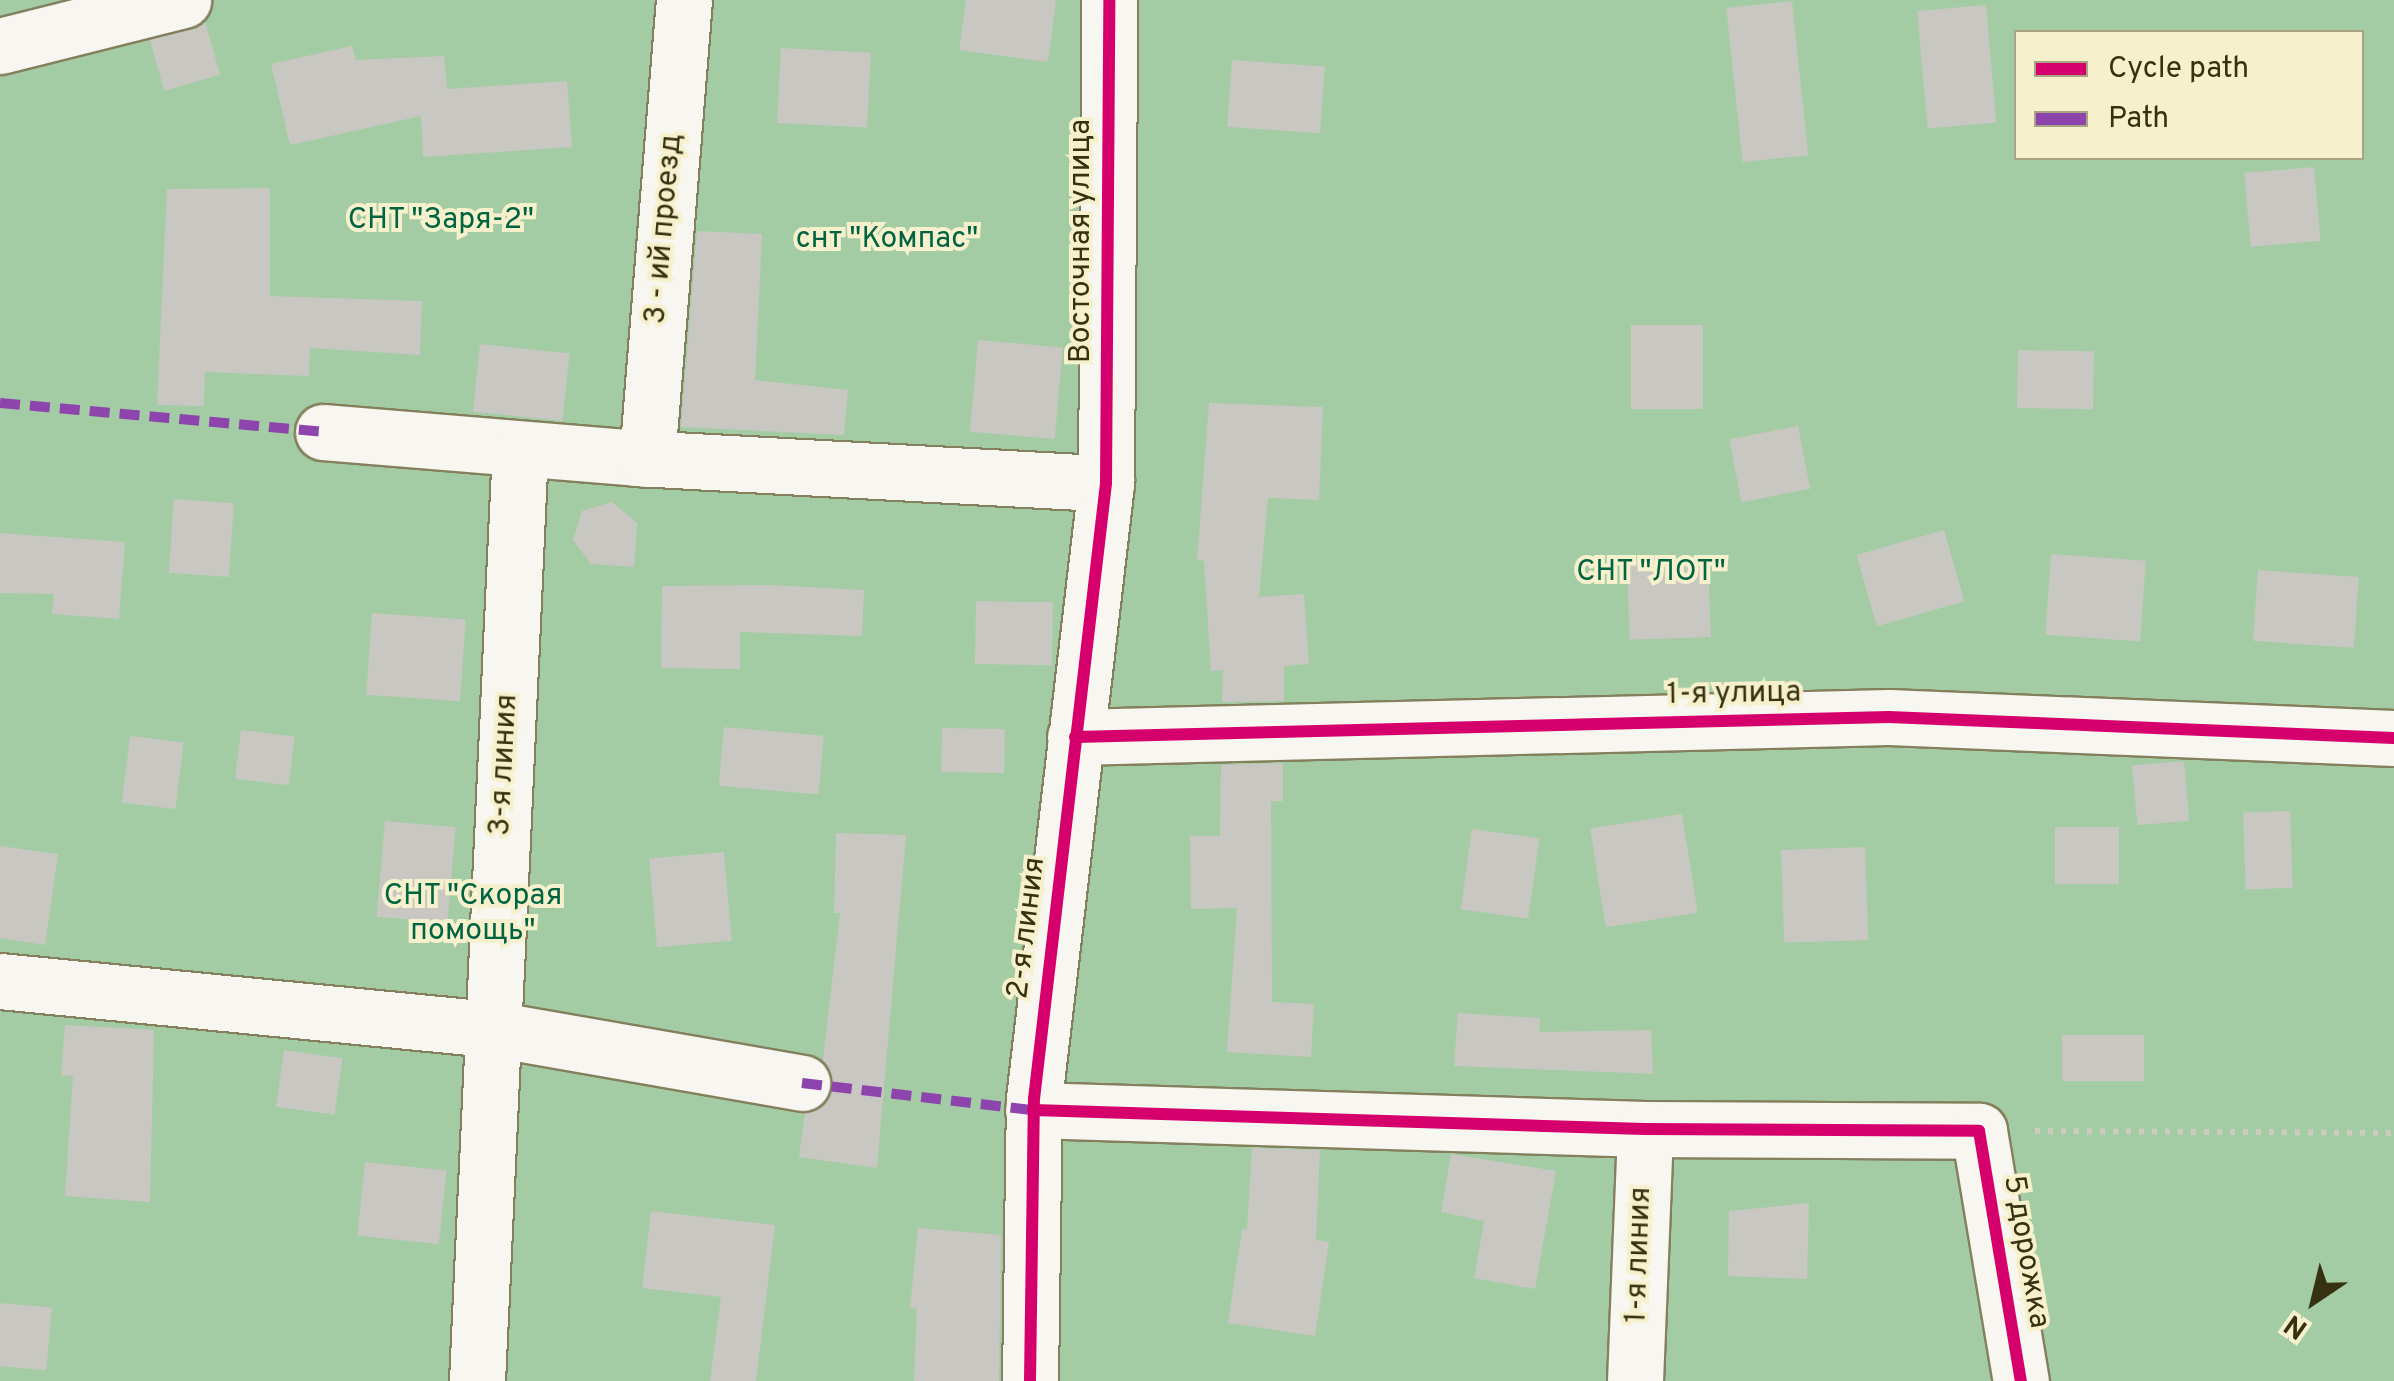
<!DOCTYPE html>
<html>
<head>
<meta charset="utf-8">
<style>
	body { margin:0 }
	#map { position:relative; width:2394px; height:1381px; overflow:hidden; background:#c8c398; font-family:Overpass,sans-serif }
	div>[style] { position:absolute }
	.green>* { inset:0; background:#a3cca4 }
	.building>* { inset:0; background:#c9c7c2; transform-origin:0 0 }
	.path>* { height:6px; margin-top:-3px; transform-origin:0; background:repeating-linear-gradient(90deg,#ceccbf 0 5px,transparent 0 13px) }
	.roads { filter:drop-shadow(2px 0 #847f5c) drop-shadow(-2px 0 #847f5c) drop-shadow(0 2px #847f5c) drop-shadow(0 -2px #847f5c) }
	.street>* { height:55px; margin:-27.5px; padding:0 27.5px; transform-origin:27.5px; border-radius:27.5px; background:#f7f6f0 }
	.quiet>* { height:10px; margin-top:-5px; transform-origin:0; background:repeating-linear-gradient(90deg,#8e44ad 0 20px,transparent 0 30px) }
	.cycleway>* { height:12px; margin:-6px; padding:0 6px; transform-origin:6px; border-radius:6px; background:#d6006c }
	span { translate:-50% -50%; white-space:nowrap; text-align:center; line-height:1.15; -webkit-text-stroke:8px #f6f1cc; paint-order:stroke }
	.park-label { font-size:30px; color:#006341 }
	.street-label { font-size:30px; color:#353111 }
	.legend { position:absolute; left:2014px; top:30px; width:350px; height:130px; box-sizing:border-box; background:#f6f1cc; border:2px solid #a9a481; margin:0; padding:12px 18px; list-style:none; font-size:30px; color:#353111 }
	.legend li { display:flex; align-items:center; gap:20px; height:50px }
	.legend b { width:50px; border:2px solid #a9a481 }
	.north { position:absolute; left:2264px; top:1251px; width:100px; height:100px; -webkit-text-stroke:8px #f6f1cc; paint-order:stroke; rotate:215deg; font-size:28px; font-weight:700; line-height:40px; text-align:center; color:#353111 }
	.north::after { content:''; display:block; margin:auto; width:35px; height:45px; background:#353111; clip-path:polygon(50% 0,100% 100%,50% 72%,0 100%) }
</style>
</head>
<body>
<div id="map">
	<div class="green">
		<i style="clip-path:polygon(evenodd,0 0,2394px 0,2394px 1381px,0 1381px,0 0,2016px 32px,2362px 32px,2362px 158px,2016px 158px,2016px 32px)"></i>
	</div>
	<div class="building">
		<i style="clip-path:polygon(966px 0,1056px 0,1048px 62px,959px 50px)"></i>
		<i style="left:1792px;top:1px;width:155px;height:66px;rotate:84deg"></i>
		<i style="left:1986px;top:5px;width:118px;height:69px;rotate:85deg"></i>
		<i style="left:205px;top:22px;width:55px;height:58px;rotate:74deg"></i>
		<i style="clip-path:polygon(352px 46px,356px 60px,444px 56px,447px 89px,567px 81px,572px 147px,423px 157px,421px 116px,290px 145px,271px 64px)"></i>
		<i style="left:781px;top:48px;width:90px;height:75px;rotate:3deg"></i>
		<i style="left:1232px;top:60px;width:93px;height:67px;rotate:4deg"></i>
		<i style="left:2314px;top:167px;width:74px;height:70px;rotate:85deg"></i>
		<i style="clip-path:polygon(270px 188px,270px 296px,422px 301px,420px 355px,310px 348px,309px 376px,205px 372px,204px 406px,157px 405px,167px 189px)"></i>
		<i style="clip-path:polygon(697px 231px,762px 234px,755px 380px,848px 390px,844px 435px,681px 427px)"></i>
		<i style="left:1631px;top:325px;width:72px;height:84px"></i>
		<i style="left:978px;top:340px;width:85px;height:92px;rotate:5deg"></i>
		<i style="left:480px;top:344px;width:90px;height:68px;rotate:6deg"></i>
		<i style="left:2018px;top:350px;width:76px;height:58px;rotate:1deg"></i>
		<i style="clip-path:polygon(1209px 403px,1323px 407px,1319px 500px,1268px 498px,1259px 597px,1304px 594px,1309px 664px,1284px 666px,1284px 701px,1222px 702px,1223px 670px,1211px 671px,1204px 561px,1197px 560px)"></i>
		<i style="left:1798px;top:426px;width:64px;height:70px;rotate:79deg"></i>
		<i style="left:174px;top:499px;width:60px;height:74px;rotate:4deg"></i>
		<i style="clip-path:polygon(612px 502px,637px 523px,634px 567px,591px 564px,573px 540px,582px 511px)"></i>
		<i style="left:1944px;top:530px;width:74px;height:91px;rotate:74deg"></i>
		<i style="clip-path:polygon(0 533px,125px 542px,119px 619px,52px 614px,54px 594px,0 593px)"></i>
		<i style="left:2051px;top:554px;width:95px;height:81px;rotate:4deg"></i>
		<i style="left:1708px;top:558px;width:79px;height:81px;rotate:88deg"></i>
		<i style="left:2258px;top:570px;width:101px;height:71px;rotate:4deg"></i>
		<i style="clip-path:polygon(769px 585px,864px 590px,862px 636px,740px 632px,740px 669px,661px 668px,662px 586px)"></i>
		<i style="left:976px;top:601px;width:77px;height:63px;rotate:1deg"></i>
		<i style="left:372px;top:613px;width:94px;height:82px;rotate:4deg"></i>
		<i style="left:724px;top:727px;width:100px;height:59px;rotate:5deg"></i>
		<i style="left:942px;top:728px;width:63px;height:44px;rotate:1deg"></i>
		<i style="left:241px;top:730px;width:54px;height:49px;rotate:7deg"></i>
		<i style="left:130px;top:736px;width:54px;height:67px;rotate:7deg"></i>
		<i style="left:2184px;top:761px;width:60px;height:52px;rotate:85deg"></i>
		<i style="clip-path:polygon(1283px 763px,1283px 801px,1271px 801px,1272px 1002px,1314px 1004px,1311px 1057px,1227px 1052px,1237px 908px,1191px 909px,1190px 836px,1220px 836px,1221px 765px)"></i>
		<i style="left:2290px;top:811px;width:77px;height:47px;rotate:88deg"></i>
		<i style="left:1682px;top:814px;width:100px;height:93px;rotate:81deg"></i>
		<i style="left:385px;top:821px;width:71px;height:96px;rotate:5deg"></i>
		<i style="left:2055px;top:827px;width:64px;height:57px"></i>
		<i style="left:1472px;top:829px;width:68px;height:81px;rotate:8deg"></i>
		<i style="clip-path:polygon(836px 833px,906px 835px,877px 1168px,799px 1157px,805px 1113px,825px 1104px,833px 1087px,823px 1060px,840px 913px,834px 913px)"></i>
		<i style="clip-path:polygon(0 846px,58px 854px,45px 945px,0 938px)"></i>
		<i style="left:1865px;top:847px;width:93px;height:84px;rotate:88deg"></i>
		<i style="left:724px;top:852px;width:89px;height:75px;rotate:85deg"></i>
		<i style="clip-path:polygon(1458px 1013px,1540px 1018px,1539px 1032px,1651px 1030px,1653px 1074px,1454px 1066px)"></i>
		<i style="clip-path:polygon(65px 1025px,154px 1030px,150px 1202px,65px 1196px,73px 1076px,61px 1075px)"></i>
		<i style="left:2144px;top:1035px;width:46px;height:82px;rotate:90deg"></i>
		<i style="left:284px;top:1050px;width:59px;height:57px;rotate:8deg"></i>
		<i style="clip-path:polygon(1252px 1148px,1320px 1150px,1316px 1240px,1329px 1242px,1315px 1336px,1228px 1323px,1242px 1229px,1247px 1230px)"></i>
		<i style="clip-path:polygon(1451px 1154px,1556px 1171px,1535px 1289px,1474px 1278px,1484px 1221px,1441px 1212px)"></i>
		<i style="left:365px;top:1162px;width:82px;height:74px;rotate:6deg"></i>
		<i style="clip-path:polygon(1809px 1203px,1807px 1279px,1728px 1276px,1729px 1211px)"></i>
		<i style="clip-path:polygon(651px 1211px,775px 1225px,756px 1381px,710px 1381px,721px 1297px,642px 1288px)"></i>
		<i style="clip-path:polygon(918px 1228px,1001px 1235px,999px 1381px,914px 1381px,917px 1309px,910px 1308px)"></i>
		<i style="left:0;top:1303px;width:52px;height:63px;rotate:5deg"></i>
	</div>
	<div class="path">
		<i style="left:2035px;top:1131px;width:359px;rotate:0.3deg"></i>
	</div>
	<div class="roads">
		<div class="street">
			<i style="left:0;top:46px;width:189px;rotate:-14.1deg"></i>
			<i style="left:323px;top:432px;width:315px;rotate:4.7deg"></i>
			<i style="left:637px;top:458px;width:470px;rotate:3.1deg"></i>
			<i style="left:647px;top:459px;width:460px;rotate:-85.4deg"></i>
			<i style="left:1075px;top:737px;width:814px;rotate:-1.41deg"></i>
			<i style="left:1889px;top:717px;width:505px;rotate:2.38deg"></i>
			<i style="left:0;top:981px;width:495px;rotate:5.6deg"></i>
			<i style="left:493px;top:1029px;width:314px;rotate:9.9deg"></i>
			<i style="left:1033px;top:1110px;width:612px;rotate:1.78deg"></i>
			<i style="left:1645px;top:1129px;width:334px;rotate:0.3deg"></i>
			<i style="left:1979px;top:1131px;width:254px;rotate:80.5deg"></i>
			<i style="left:477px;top:1381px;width:933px;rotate:-87.36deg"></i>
			<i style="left:1030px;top:1381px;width:282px;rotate:-89.2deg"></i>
			<i style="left:1034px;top:1099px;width:620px;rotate:-83.33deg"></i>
			<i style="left:1106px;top:483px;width:483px;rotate:-89.6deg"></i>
			<i style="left:1635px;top:1381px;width:252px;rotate:-87.7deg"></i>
		</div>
	</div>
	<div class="quiet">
		<i style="left:0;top:403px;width:324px;rotate:5.1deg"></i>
		<i style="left:802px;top:1083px;width:233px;rotate:6.7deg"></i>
	</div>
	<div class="cycleway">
		<i style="left:1075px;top:737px;width:814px;rotate:-1.41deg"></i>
		<i style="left:1889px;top:717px;width:505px;rotate:2.38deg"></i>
		<i style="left:1033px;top:1110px;width:612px;rotate:1.78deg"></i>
		<i style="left:1645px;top:1129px;width:334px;rotate:0.3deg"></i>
		<i style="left:1979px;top:1131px;width:254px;rotate:80.5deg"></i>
		<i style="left:1030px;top:1381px;width:282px;rotate:-89.2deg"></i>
		<i style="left:1034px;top:1099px;width:620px;rotate:-83.33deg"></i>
		<i style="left:1106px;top:483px;width:483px;rotate:-89.6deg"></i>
	</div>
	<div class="park-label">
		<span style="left:441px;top:221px">СНТ "Заря-2"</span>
		<span style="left:887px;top:240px">снт "Компас"</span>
		<span style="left:1651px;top:573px">СНТ "ЛОТ"</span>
		<span style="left:473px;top:914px">СНТ "Скорая<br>помощь"</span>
	</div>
	<div class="street-label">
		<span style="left:665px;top:229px;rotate:-85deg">3 - ий проезд</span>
		<span style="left:1082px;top:241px;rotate:-90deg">Восточная улица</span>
		<span style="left:1734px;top:695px;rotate:-1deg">1-я улица</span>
		<span style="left:505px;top:765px;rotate:-87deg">3-я линия</span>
		<span style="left:1028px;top:928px;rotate:-83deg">2-я линия</span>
		<span style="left:2025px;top:1252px;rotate:80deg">5 дорожка</span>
		<span style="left:1640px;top:1255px;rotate:-88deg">1-я линия</span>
	</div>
	<ul class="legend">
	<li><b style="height:12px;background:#d6006c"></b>Cycle path</li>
	<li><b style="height:12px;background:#8e44ad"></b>Path</li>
	</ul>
	<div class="north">N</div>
</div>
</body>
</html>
